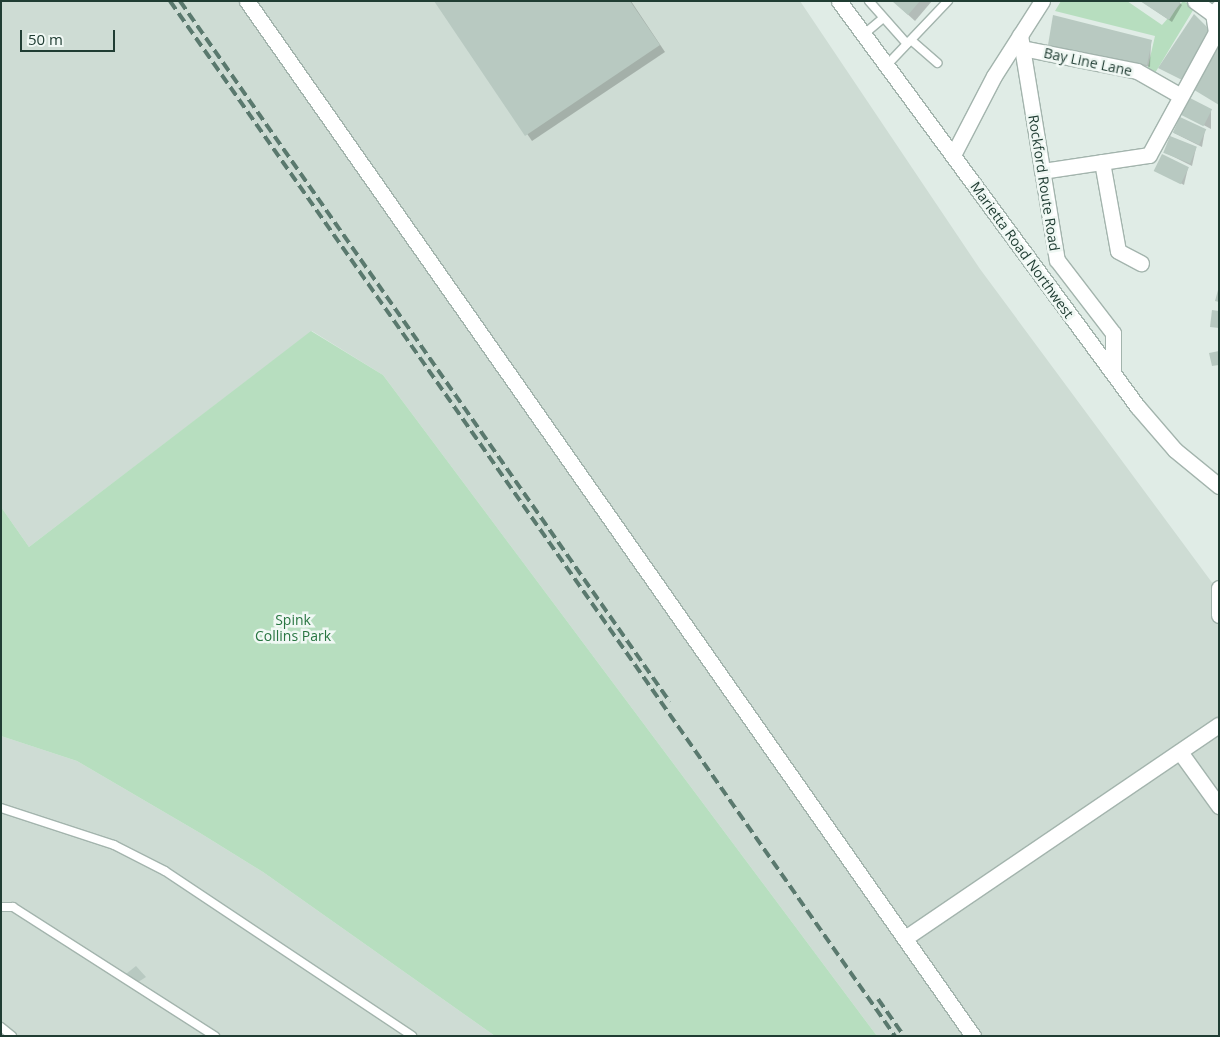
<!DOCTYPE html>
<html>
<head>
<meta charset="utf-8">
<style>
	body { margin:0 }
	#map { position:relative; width:1220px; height:1037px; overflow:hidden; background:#e0ece6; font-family:"Open Sans",sans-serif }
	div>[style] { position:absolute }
	.built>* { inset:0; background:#cedcd4 }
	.green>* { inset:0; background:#b7debf }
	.shadow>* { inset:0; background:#0003 }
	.building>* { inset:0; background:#b8c9c1; transform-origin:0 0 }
	.roads { filter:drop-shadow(1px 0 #a3b4ad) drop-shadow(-1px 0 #a3b4ad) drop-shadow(0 1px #a3b4ad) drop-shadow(0 -1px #a3b4ad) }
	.lane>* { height:8px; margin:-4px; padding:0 4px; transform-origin:4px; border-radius:4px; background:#fff }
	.street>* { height:15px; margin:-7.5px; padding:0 7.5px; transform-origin:7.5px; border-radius:7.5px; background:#fff }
	.secondary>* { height:15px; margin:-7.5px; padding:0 7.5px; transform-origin:7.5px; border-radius:7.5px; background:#fff }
	.rail>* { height:4px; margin-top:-2px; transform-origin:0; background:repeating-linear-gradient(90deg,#5a796e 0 10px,transparent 0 15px) }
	span { translate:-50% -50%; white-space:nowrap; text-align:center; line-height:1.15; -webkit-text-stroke:5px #f0f8f4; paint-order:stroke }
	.street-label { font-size:14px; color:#203d33 }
	.park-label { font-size:14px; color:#287541 }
	.frame { position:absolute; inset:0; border:2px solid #203d33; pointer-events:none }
	.scale { position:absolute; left:20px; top:30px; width:95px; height:22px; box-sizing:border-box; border:2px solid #203d33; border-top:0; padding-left:6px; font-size:15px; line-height:18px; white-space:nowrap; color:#203d33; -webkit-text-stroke:4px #f0f8f4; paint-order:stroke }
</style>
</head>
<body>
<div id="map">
	<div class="built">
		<i style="clip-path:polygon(1px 1px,800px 1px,980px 269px,1219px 592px,1219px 1036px,877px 1036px,383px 375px,312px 331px,29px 547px,1px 507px)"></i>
		<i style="clip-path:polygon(1px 736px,77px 761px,200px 833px,263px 872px,495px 1036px,1px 1036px)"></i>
	</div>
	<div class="green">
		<i style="clip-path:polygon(1061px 1px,1127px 1px,1162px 25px,1183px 1px,1195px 7px,1155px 73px,1147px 71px,1155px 36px,1055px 11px)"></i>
		<i style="clip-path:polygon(311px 331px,383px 375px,877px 1036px,495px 1036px,263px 872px,200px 833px,77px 761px,1px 736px,1px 507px,29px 547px)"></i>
	</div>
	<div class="shadow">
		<i style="clip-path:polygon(435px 1px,631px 1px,665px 52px,532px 141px)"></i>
		<i style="clip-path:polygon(893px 1px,932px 1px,915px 21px)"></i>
		<i style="clip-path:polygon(1141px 1px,1178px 1px,1182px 5px,1172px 22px)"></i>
		<i style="clip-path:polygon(1151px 41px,1150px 67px,1049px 45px)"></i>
		<i style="clip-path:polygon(1211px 110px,1211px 129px,1181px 113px)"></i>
		<i style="clip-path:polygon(1205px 130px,1202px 147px,1174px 133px)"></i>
		<i style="clip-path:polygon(1196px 148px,1192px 166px,1164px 152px)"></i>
		<i style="clip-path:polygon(1188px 168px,1184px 185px,1156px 170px)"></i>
	</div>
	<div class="building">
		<i style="clip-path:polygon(434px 1px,630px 1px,660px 45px,525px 136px)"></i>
		<i style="clip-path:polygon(892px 1px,920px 1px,908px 15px)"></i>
		<i style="clip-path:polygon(1140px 1px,1181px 1px,1169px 20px)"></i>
		<i style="clip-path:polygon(1194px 14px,1211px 31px,1182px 80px,1158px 68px)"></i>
		<i style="clip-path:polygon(1053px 15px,1152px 40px,1147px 65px,1048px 45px)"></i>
		<i style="clip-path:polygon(1219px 39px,1219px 105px,1191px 88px)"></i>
		<i style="left:1188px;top:97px;width:27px;height:19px;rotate:27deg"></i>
		<i style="left:1180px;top:117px;width:29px;height:17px;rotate:25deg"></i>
		<i style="left:1170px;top:136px;width:29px;height:18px;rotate:22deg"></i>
		<i style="left:1162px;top:154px;width:30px;height:19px;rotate:26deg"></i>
		<i style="clip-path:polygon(1218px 290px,1219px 290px,1219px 302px,1215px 301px)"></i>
		<i style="clip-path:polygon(1212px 310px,1219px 311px,1219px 328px,1210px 327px)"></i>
		<i style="clip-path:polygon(1219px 351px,1219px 365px,1212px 366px,1209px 353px)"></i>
		<i style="clip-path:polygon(136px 966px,146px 977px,135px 984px,126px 974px)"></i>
	</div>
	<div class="roads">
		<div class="lane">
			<i style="left:869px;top:1px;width:57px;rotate:48.5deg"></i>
			<i style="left:863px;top:35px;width:26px;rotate:-40deg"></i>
			<i style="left:911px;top:40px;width:35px;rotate:41deg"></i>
			<i style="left:886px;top:66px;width:90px;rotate:-46.4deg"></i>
			<i style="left:1px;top:808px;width:119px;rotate:18.1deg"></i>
			<i style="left:114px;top:845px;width:57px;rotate:27deg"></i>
			<i style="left:165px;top:871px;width:297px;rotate:33.7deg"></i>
			<i style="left:1px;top:907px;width:12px"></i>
			<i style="left:13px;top:907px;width:240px;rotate:32.6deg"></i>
			<i style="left:1px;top:1027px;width:14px;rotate:39deg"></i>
		</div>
		<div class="street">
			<i style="left:247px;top:1px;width:1264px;rotate:54.95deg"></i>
			<i style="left:1195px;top:1px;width:22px;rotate:36deg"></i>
			<i style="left:1020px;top:35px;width:228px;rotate:80.7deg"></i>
			<i style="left:1057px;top:260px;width:92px;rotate:52.5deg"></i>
			<i style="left:1113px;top:333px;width:39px;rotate:90deg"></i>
			<i style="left:1022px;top:48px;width:117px;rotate:11.3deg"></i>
			<i style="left:1137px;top:71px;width:48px;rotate:29.7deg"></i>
			<i style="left:953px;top:155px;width:89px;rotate:-62.6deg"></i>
			<i style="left:994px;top:76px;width:89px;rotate:-57.4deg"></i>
			<i style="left:1102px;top:162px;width:90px;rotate:79.8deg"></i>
			<i style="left:1118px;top:251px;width:26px;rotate:28deg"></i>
			<i style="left:1042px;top:171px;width:108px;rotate:-8.5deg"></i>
			<i style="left:1149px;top:155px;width:140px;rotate:-61.4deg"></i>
			<i style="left:1216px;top:32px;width:18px;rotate:-99deg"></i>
			<i style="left:1213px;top:14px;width:9px;rotate:-49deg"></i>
			<i style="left:1219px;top:588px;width:27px;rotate:90deg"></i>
			<i style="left:1180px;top:752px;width:67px;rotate:54.2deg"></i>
			<i style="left:905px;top:938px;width:379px;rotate:-34.2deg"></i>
		</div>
		<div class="secondary">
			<i style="left:839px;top:1px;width:503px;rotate:53.65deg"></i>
			<i style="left:1137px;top:406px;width:58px;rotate:49.2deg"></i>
			<i style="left:1175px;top:450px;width:57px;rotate:39.3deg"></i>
		</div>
	</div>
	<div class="rail">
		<i style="left:170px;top:1px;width:1264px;rotate:54.99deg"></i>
		<i style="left:180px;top:1px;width:855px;rotate:55.05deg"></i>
		<i style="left:878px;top:999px;width:45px;rotate:54.9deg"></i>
	</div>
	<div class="street-label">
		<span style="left:1088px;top:62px;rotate:12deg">Bay Line Lane</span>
		<span style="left:1044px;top:183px;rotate:81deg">Rockford Route Road</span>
		<span style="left:1022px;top:250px;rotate:54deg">Marietta Road Northwest</span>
	</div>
	<div class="park-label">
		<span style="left:293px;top:628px">Spink<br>Collins Park</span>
	</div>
	<div class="frame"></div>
	<div class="scale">50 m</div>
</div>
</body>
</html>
